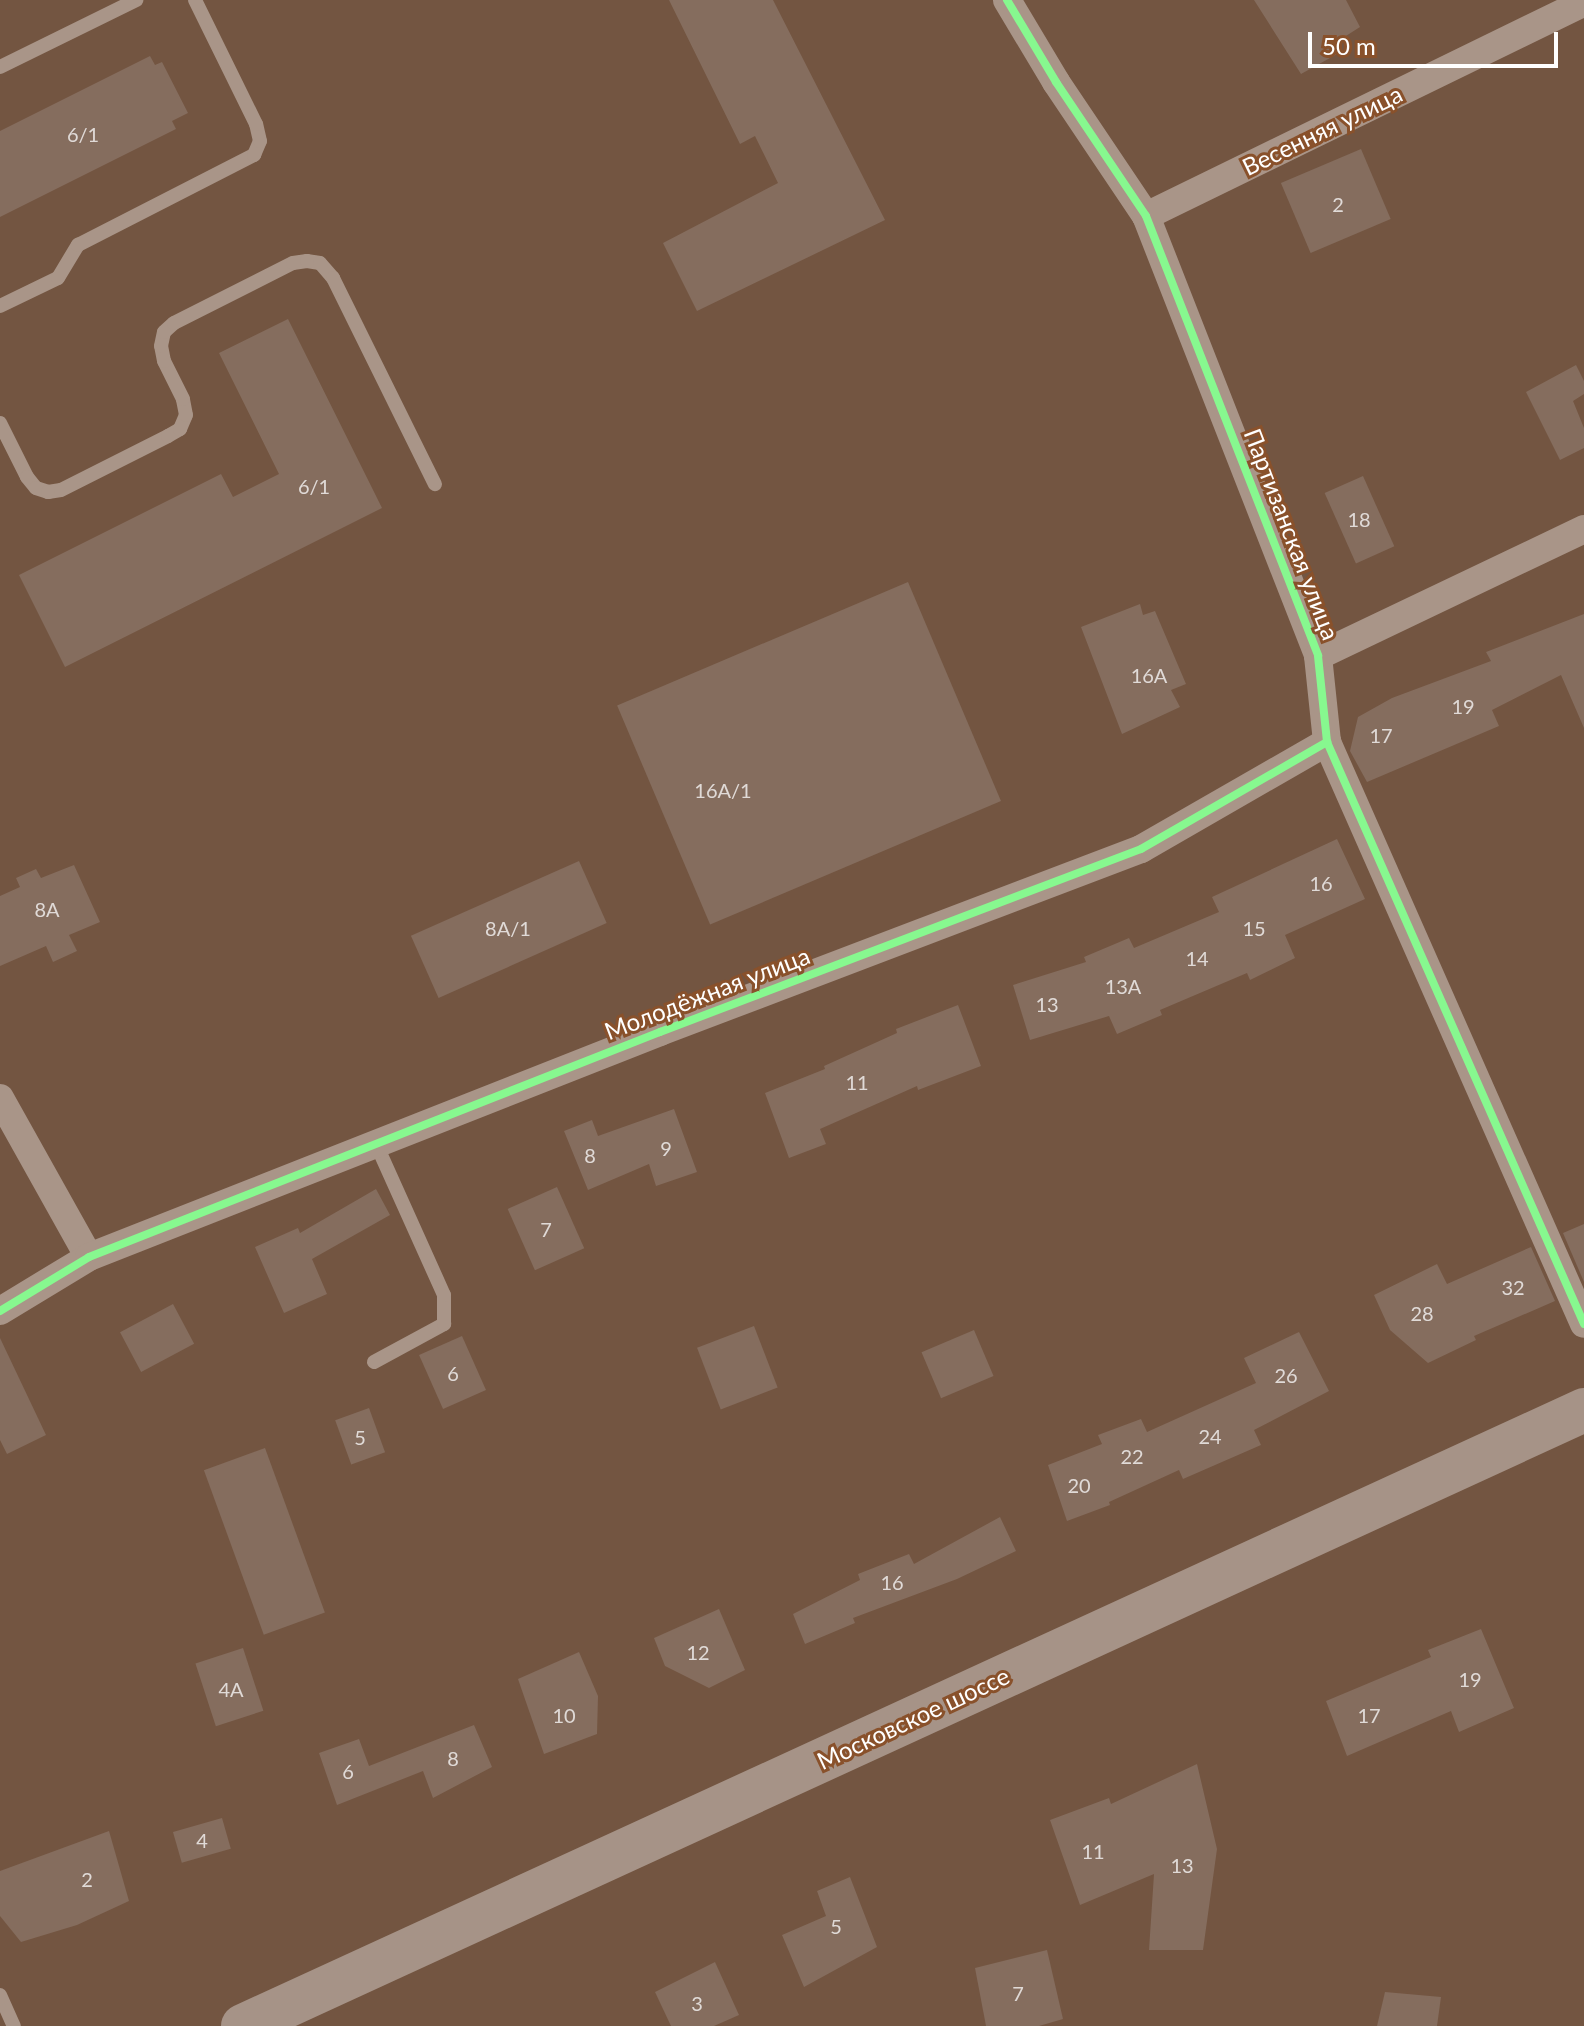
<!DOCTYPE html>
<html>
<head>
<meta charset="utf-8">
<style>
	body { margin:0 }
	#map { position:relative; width:1584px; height:2026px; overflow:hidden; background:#735541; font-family:Lato,sans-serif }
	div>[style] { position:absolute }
	.building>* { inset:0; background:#856d5e; transform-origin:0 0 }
	.lane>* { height:14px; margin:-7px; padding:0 7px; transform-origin:7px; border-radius:7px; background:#a99588 }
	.street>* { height:28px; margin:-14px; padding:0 14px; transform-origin:14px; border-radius:14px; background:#a99588 }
	.primary>* { height:44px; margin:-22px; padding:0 22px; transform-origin:22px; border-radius:22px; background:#a69387 }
	.cycleway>* { height:8px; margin:-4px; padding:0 4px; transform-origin:4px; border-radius:4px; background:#87f88f }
	span { translate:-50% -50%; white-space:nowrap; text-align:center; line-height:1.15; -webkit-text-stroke:6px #89512b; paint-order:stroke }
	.number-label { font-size:20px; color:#e0dad7 }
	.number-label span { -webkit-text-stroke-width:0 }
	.street-label { font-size:24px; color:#fff }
	.scale { position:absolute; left:1308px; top:32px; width:250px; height:36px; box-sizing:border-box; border:4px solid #fff; border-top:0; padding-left:10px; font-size:24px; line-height:28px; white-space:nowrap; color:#fff; -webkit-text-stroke:6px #89512b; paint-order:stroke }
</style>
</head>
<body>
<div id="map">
	<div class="building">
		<i style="clip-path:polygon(669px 0,773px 0,885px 220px,697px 311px,663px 243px,778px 183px,755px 136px,740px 144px)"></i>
		<i style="clip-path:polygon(1254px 0,1346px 0,1360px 27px,1338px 41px,1339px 53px,1301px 74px)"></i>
		<i style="clip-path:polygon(150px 56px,155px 65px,162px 62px,188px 113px,172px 121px,176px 129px,0 217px,0 131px)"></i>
		<i style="left:1361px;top:149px;width:76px;height:87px;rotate:67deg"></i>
		<i style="clip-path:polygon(288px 319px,382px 508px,65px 667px,19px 575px,221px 474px,233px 497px,279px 474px,219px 353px)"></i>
		<i style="clip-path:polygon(1576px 365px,1584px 381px,1584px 394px,1573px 401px,1584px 428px,1584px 448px,1560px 460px,1526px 392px)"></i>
		<i style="left:1363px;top:476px;width:77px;height:42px;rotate:66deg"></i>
		<i style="left:908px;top:582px;width:238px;height:316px;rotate:67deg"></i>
		<i style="clip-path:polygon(1140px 604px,1143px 615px,1155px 611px,1186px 684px,1171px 690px,1180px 707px,1122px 734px,1081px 627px)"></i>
		<i style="clip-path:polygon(1584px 614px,1584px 728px,1561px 675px,1492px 710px,1499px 726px,1367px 782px,1350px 751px,1358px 717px,1392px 698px,1491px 661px,1486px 652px)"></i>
		<i style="clip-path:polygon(1337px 839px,1365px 899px,1285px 935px,1295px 958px,1250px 980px,1247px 973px,1160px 1010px,1162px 1015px,1117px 1034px,1109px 1016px,1030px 1040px,1013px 985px,1086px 962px,1084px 957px,1129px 938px,1134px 948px,1219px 912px,1212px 897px)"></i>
		<i style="left:579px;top:861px;width:68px;height:184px;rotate:66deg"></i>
		<i style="clip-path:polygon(74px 865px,100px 922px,69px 935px,77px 951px,53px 962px,46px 946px,0 966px,0 896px,20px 887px,16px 878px,36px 869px,41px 878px)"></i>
		<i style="clip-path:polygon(958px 1005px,981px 1066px,918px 1090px,917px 1086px,820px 1129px,826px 1144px,789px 1158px,765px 1093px,825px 1069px,824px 1066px,897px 1033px,896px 1029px)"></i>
		<i style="clip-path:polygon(674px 1109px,697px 1172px,656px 1186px,649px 1164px,588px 1190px,564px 1131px,592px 1120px,598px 1136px)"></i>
		<i style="left:557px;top:1187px;width:67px;height:54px;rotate:66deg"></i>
		<i style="clip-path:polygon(376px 1189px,390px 1215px,312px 1259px,327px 1294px,284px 1313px,255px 1247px,298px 1228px,300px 1233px)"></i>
		<i style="clip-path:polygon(1584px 1224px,1584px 1282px,1563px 1233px)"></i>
		<i style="clip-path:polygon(1531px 1247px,1555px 1301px,1474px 1336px,1476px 1340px,1428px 1363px,1390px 1330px,1374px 1295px,1437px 1264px,1447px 1284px)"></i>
		<i style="left:173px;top:1304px;width:45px;height:60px;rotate:62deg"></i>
		<i style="left:754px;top:1326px;width:66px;height:61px;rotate:69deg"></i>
		<i style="left:974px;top:1330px;width:50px;height:57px;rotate:67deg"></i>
		<i style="clip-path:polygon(1299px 1332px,1329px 1391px,1254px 1430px,1261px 1445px,1183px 1479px,1179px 1470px,1109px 1502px,1110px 1505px,1067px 1521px,1048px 1465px,1102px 1444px,1098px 1435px,1141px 1419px,1147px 1432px,1256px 1383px,1244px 1358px)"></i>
		<i style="left:462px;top:1336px;width:59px;height:47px;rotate:66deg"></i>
		<i style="clip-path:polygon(0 1338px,46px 1435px,7px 1454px,0 1440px)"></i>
		<i style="left:369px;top:1408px;width:47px;height:36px;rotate:70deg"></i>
		<i style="left:265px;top:1448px;width:175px;height:65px;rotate:70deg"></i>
		<i style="clip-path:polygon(1000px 1517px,1016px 1551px,957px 1579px,853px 1618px,855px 1623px,805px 1644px,793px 1614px,860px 1580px,858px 1574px,909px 1554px,914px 1564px)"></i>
		<i style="clip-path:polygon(719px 1609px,745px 1670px,709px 1688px,665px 1666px,654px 1638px)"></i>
		<i style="clip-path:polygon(1481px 1629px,1514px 1708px,1459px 1732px,1451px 1711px,1347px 1756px,1326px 1701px,1431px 1657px,1428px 1650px)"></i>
		<i style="left:243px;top:1648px;width:66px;height:50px;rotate:72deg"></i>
		<i style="clip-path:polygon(579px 1652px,598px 1696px,597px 1734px,544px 1754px,518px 1679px)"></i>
		<i style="clip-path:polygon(474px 1725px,492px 1767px,433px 1798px,423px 1771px,337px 1805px,319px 1753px,359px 1739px,369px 1766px)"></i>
		<i style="clip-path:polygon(1197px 1764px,1217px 1849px,1203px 1950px,1149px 1950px,1154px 1874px,1080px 1905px,1050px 1820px,1109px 1798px,1111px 1804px)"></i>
		<i style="left:222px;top:1818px;width:32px;height:51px;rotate:74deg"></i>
		<i style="clip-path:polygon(109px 1831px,129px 1901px,77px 1925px,21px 1942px,0 1916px,0 1871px)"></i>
		<i style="clip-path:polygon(850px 1877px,877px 1947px,804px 1987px,782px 1935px,826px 1916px,817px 1891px)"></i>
		<i style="clip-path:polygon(1047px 1950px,1063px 2019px,1039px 2026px,986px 2026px,975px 1968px)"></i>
		<i style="clip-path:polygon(715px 1962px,739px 2015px,714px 2026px,671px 2026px,655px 1992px)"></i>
		<i style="clip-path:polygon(1385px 1992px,1441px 1997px,1437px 2026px,1377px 2026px)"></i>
	</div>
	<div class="lane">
		<i style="left:0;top:67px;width:152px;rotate:-26.2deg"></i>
		<i style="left:0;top:306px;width:64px;rotate:-25.8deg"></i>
		<i style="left:58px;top:278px;width:39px;rotate:-59deg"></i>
		<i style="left:78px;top:245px;width:198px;rotate:-27.1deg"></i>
		<i style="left:254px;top:155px;width:15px;rotate:-67deg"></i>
		<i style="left:260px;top:141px;width:17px;rotate:-103deg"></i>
		<i style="left:256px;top:124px;width:138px;rotate:-116.2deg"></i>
		<i style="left:0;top:423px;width:60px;rotate:63.4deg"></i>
		<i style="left:27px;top:477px;width:14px;rotate:51deg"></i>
		<i style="left:36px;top:488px;width:13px;rotate:18deg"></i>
		<i style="left:48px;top:492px;width:13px;rotate:-9deg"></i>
		<i style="left:61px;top:490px;width:120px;rotate:-26.8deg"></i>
		<i style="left:168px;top:436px;width:14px;rotate:-30deg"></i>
		<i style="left:180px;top:429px;width:15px;rotate:-67deg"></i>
		<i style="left:186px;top:415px;width:16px;rotate:-101deg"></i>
		<i style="left:183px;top:399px;width:42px;rotate:-116.6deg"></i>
		<i style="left:164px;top:361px;width:15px;rotate:-101deg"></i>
		<i style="left:161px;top:346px;width:14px;rotate:-78deg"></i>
		<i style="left:164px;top:332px;width:13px;rotate:-42deg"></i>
		<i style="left:174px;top:323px;width:133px;rotate:-26.8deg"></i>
		<i style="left:293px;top:263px;width:14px;rotate:-8deg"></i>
		<i style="left:307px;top:261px;width:13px;rotate:9deg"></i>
		<i style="left:320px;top:263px;width:20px;rotate:49deg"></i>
		<i style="left:333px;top:278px;width:230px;rotate:63.7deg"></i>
		<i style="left:374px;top:1362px;width:80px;rotate:-28.5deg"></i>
		<i style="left:444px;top:1324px;width:29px;rotate:-90deg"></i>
		<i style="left:444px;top:1295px;width:166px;rotate:-114.2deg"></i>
		<i style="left:0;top:1995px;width:34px;rotate:66deg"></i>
	</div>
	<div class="street">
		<i style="left:1007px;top:0;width:96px;rotate:59.1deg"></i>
		<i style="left:1056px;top:82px;width:161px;rotate:56.1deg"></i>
		<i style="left:1146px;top:216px;width:472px;rotate:68.6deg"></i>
		<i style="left:1318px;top:656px;width:86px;rotate:84deg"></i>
		<i style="left:1327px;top:742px;width:636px;rotate:66.17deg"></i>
		<i style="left:1146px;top:216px;width:487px;rotate:-26deg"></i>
		<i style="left:1318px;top:656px;width:295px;rotate:-25.5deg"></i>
		<i style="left:0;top:1098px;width:182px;rotate:60.8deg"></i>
		<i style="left:0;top:1311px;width:104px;rotate:-31.2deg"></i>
		<i style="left:89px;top:1257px;width:614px;rotate:-21.51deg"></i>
		<i style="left:660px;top:1032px;width:515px;rotate:-20.83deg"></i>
		<i style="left:1141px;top:849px;width:215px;rotate:-29.9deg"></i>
	</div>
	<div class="primary">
		<i style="left:243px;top:2026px;width:1476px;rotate:-24.67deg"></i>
	</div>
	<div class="cycleway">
		<i style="left:1007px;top:0;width:96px;rotate:59.1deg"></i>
		<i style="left:1056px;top:82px;width:161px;rotate:56.1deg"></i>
		<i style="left:1146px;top:216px;width:472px;rotate:68.6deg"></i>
		<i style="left:1318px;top:656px;width:86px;rotate:84deg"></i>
		<i style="left:1327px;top:742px;width:636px;rotate:66.17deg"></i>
		<i style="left:0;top:1311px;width:104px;rotate:-31.2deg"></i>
		<i style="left:89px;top:1257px;width:614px;rotate:-21.51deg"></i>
		<i style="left:660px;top:1032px;width:515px;rotate:-20.83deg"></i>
		<i style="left:1141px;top:849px;width:215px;rotate:-29.9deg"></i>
	</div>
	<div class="number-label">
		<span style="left:83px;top:134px">6/1</span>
		<span style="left:1338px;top:204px">2</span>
		<span style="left:314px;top:486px">6/1</span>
		<span style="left:1359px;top:519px">18</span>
		<span style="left:1149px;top:675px">16A</span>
		<span style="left:1463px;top:706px">19</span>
		<span style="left:1381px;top:735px">17</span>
		<span style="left:723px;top:790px">16A/1</span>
		<span style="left:1321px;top:883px">16</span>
		<span style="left:47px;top:909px">8А</span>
		<span style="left:508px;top:928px">8A/1</span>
		<span style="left:1254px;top:928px">15</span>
		<span style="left:1197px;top:958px">14</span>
		<span style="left:1123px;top:986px">13А</span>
		<span style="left:1047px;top:1004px">13</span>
		<span style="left:857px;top:1082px">11</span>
		<span style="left:666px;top:1148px">9</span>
		<span style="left:590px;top:1155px">8</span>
		<span style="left:546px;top:1229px">7</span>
		<span style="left:1513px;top:1287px">32</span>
		<span style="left:1422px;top:1313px">28</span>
		<span style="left:453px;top:1373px">6</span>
		<span style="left:1286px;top:1375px">26</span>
		<span style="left:1210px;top:1436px">24</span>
		<span style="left:360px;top:1437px">5</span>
		<span style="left:1132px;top:1456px">22</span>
		<span style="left:1079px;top:1485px">20</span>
		<span style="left:892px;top:1582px">16</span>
		<span style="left:698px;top:1652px">12</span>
		<span style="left:1470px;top:1679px">19</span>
		<span style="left:231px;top:1689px">4А</span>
		<span style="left:564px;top:1715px">10</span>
		<span style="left:1369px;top:1715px">17</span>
		<span style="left:453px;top:1758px">8</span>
		<span style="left:348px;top:1771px">6</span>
		<span style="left:202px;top:1840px">4</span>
		<span style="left:1093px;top:1851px">11</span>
		<span style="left:1182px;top:1865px">13</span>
		<span style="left:87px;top:1879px">2</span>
		<span style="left:836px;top:1926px">5</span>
		<span style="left:1018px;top:1993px">7</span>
		<span style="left:697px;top:2003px">3</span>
	</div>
	<div class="street-label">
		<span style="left:1322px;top:130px;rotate:-26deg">Весенняя улица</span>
		<span style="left:1292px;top:534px;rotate:69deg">Партизанская улица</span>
		<span style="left:707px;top:993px;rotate:-21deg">Молодёжная улица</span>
		<span style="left:913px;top:1718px;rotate:-25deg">Московское шоссе</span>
	</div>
	<div class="scale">50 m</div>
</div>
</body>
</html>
